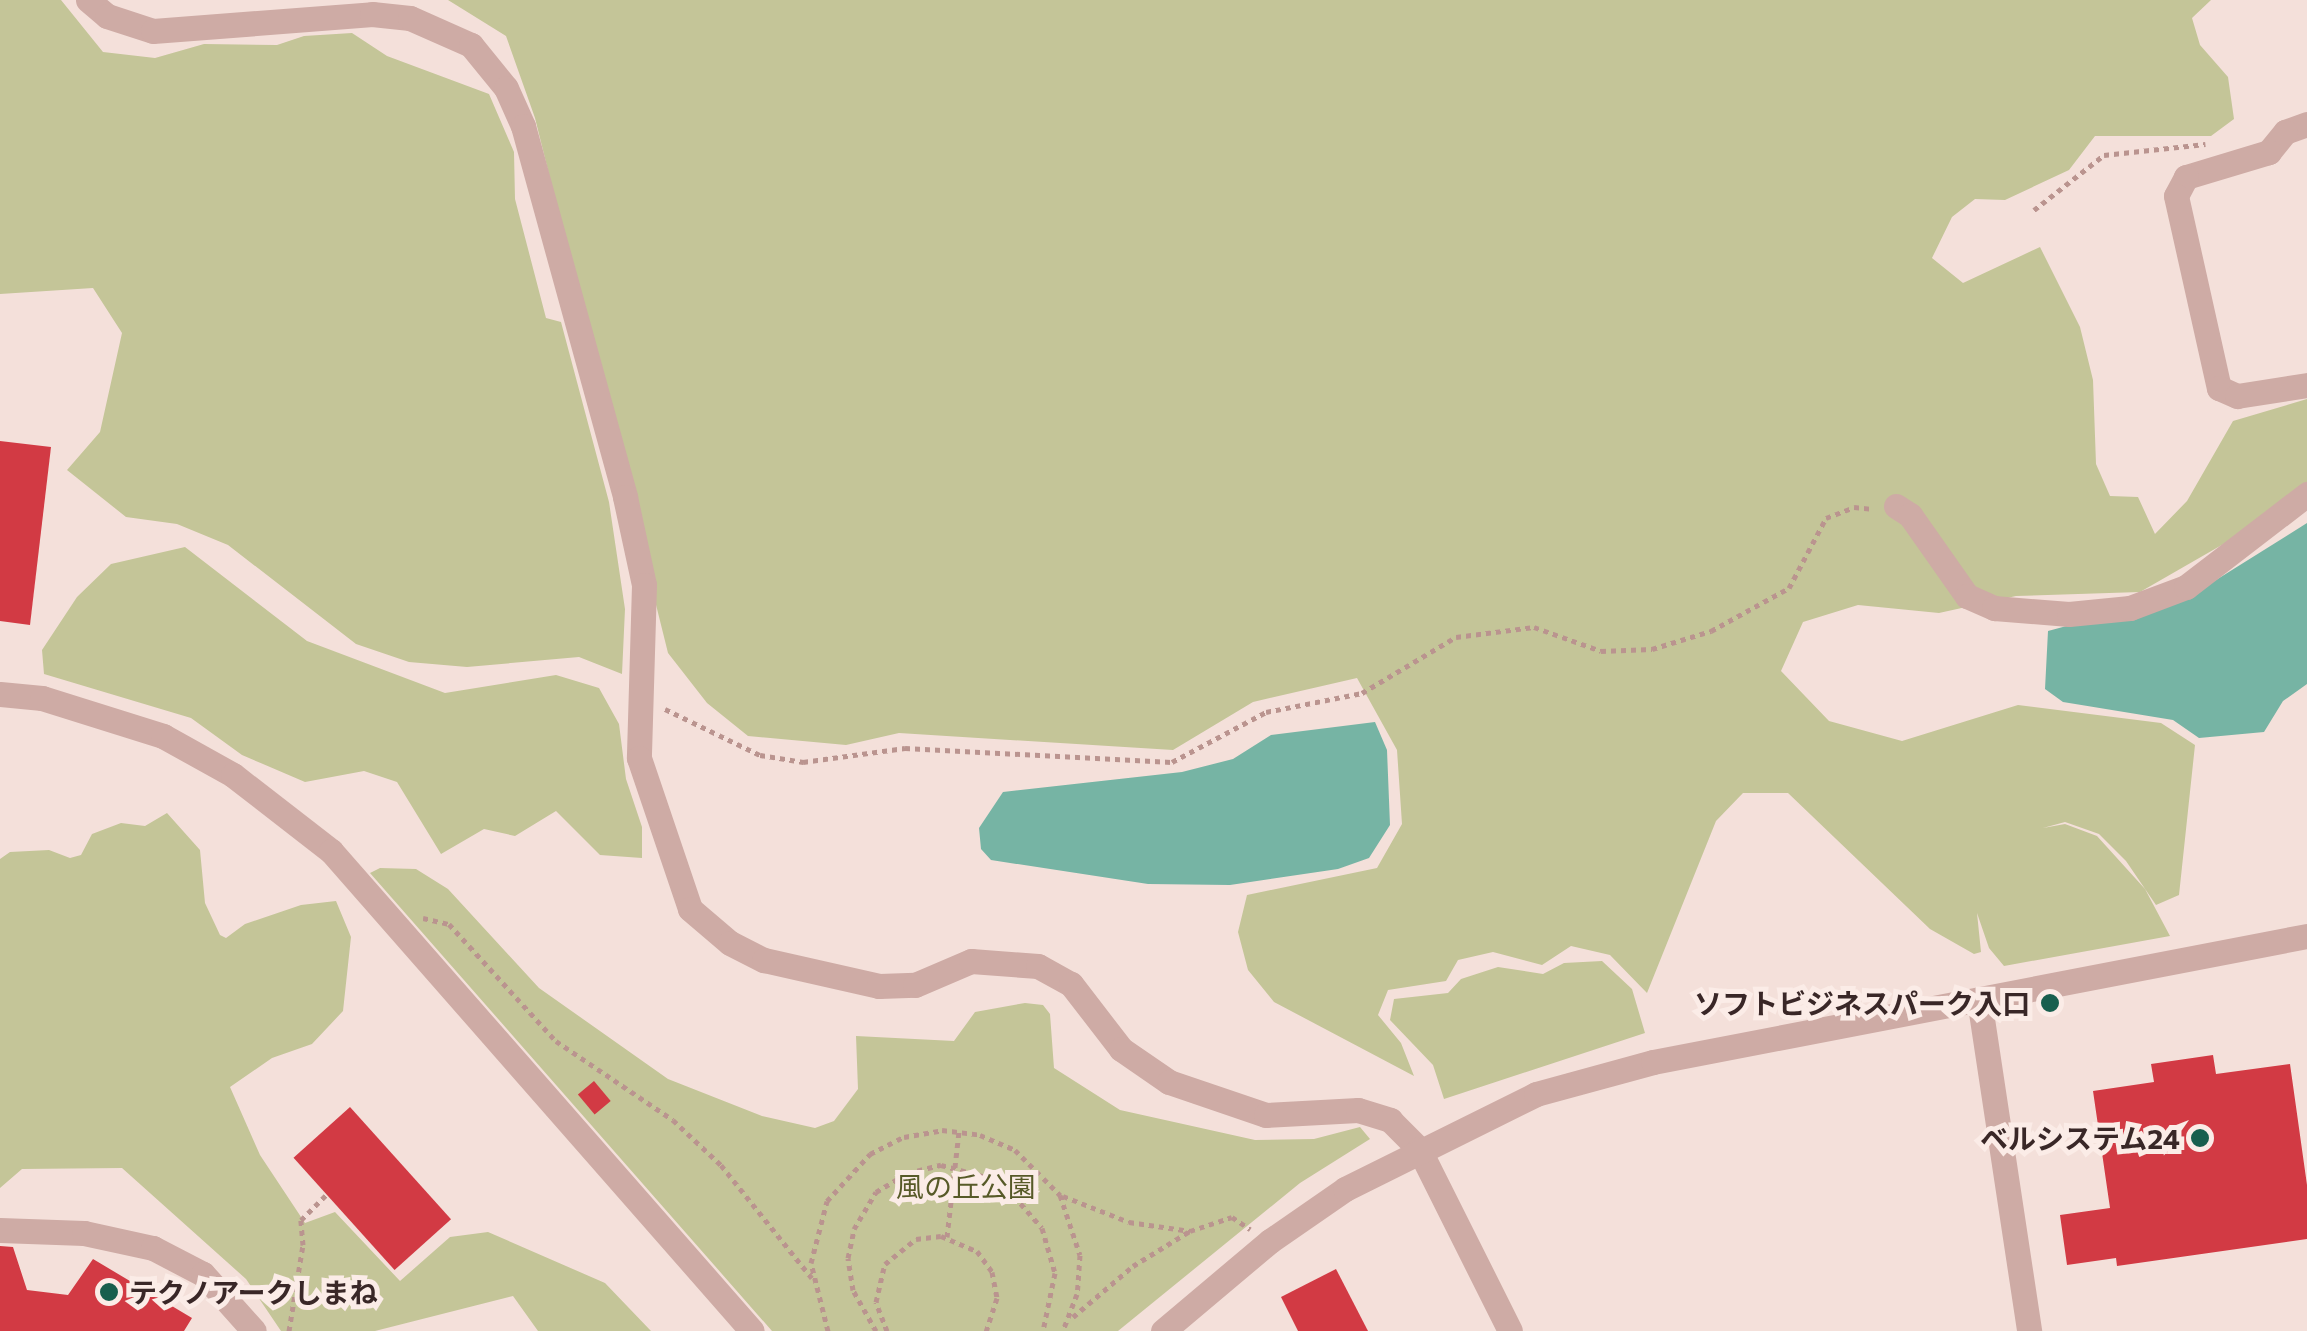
<!DOCTYPE html>
<html>
<head>
<meta charset="utf-8">
<style>
	body { margin:0 }
	#map { position:relative; width:2307px; height:1331px; overflow:hidden; background:#f4e0da; font-family:Commissioner,"Noto Sans JP",sans-serif }
	div>[style] { position:absolute }
	.green>* { inset:0; background:#c4c598 }
	.water>* { inset:0; background:#76b4a4 }
	.building>* { inset:0; background:#d23a44; transform-origin:0 0 }
	.path>* { height:5px; margin-top:-2.5px; transform-origin:0; background:repeating-linear-gradient(90deg,#ba948f 0 5px,transparent 0 10px) }
	.minor>* { height:25px; margin:-12.5px; padding:0 12.5px; transform-origin:12.5px; border-radius:12.5px; background:#ceaba5 }
	.dots>* { width:28px; height:28px; translate:-50% -50%; box-sizing:border-box; border:5px solid #fbece7; border-radius:50% }
	span { translate:-50% -50%; white-space:nowrap; text-align:center; line-height:1.15; -webkit-text-stroke:10px #fbece7; paint-order:stroke }
	.poi-label { font-size:28px; color:#392727; font-weight:700 }
	.right { translate:-100% -50%; text-align:right }
	.left { translate:0 -50%; text-align:left }
	.park-label { font-size:28px; color:#575a28 }
</style>
</head>
<body>
<div id="map">
	<div class="green">
		<i style="clip-path:polygon(0 0,61px 0,103px 52px,155px 58px,204px 44px,277px 45px,304px 36px,352px 33px,387px 56px,489px 94px,514px 152px,515px 199px,546px 318px,561px 322px,609px 502px,625px 609px,622px 674px,579px 657px,467px 667px,409px 662px,356px 644px,228px 545px,177px 524px,126px 517px,67px 470px,100px 432px,122px 333px,93px 288px,0 294px)"></i>
		<i style="clip-path:polygon(448px 0,2211px 0,2192px 18px,2200px 45px,2228px 77px,2234px 119px,2211px 136px,2095px 136px,2069px 170px,2005px 200px,1975px 199px,1952px 217px,1932px 258px,1963px 283px,2040px 247px,2080px 327px,2093px 380px,2096px 464px,2110px 496px,2138px 497px,2155px 534px,2187px 501px,2233px 421px,2307px 399px,2307px 496px,2140px 592px,2016px 596px,1939px 613px,1858px 605px,1803px 622px,1781px 671px,1829px 721px,1902px 741px,2018px 705px,2161px 723px,2195px 745px,2179px 895px,2156px 905px,2126px 861px,2099px 834px,2065px 822px,2043px 828px,2065px 824px,2097px 836px,2145px 889px,2170px 936px,2004px 966px,1989px 948px,1977px 913px,1981px 952px,1974px 954px,1930px 929px,1788px 793px,1743px 793px,1716px 821px,1647px 993px,1610px 955px,1571px 946px,1542px 965px,1493px 952px,1458px 960px,1446px 981px,1388px 990px,1378px 1015px,1401px 1043px,1414px 1076px,1274px 1002px,1248px 970px,1238px 932px,1247px 895px,1377px 868px,1402px 824px,1397px 750px,1357px 678px,1253px 702px,1173px 750px,899px 733px,846px 745px,748px 736px,707px 703px,668px 653px,535px 118px,506px 36px)"></i>
		<i style="clip-path:polygon(185px 547px,307px 641px,445px 693px,556px 675px,599px 688px,619px 724px,626px 779px,642px 827px,642px 858px,600px 855px,556px 811px,515px 836px,484px 829px,441px 854px,397px 782px,364px 771px,305px 782px,242px 755px,191px 718px,44px 674px,42px 650px,77px 597px,111px 564px)"></i>
		<i style="clip-path:polygon(167px 813px,200px 850px,205px 903px,220px 935px,226px 938px,245px 924px,301px 905px,336px 901px,351px 937px,343px 1011px,312px 1044px,272px 1058px,230px 1087px,260px 1155px,305px 1223px,335px 1212px,400px 1281px,450px 1237px,488px 1232px,605px 1283px,651px 1331px,538px 1331px,513px 1296px,375px 1331px,281px 1331px,246px 1279px,122px 1168px,22px 1169px,0 1188px,0 859px,10px 852px,49px 850px,70px 858px,81px 855px,92px 834px,121px 823px,145px 826px)"></i>
		<i style="clip-path:polygon(380px 868px,416px 869px,448px 889px,539px 988px,668px 1079px,762px 1116px,815px 1128px,834px 1121px,858px 1089px,856px 1036px,954px 1041px,975px 1012px,1025px 1003px,1043px 1005px,1050px 1014px,1054px 1068px,1120px 1110px,1255px 1140px,1314px 1139px,1360px 1127px,1370px 1139px,1300px 1183px,1118px 1331px,772px 1331px,370px 873px)"></i>
		<i style="clip-path:polygon(1602px 961px,1632px 989px,1645px 1033px,1444px 1099px,1433px 1065px,1390px 1020px,1394px 999px,1448px 993px,1461px 979px,1498px 967px,1543px 974px,1564px 963px)"></i>
	</div>
	<div class="water">
		<i style="clip-path:polygon(2307px 523px,2307px 684px,2283px 701px,2264px 732px,2199px 738px,2173px 720px,2063px 702px,2045px 689px,2048px 631px,2200px 590px)"></i>
		<i style="clip-path:polygon(1375px 722px,1387px 750px,1390px 825px,1369px 858px,1338px 869px,1230px 885px,1148px 884px,991px 860px,981px 849px,979px 828px,1003px 792px,1182px 772px,1233px 759px,1271px 735px)"></i>
	</div>
	<div class="building">
		<i style="clip-path:polygon(0 441px,51px 447px,30px 625px,0 621px)"></i>
		<i style="clip-path:polygon(2213px 1055px,2216px 1074px,2290px 1064px,2307px 1185px,2307px 1239px,2117px 1266px,2116px 1258px,2067px 1265px,2060px 1215px,2110px 1208px,2093px 1091px,2154px 1082px,2151px 1064px)"></i>
		<i style="left:594px;top:1081px;width:26px;height:21px;rotate:50deg"></i>
		<i style="left:350px;top:1107px;width:151px;height:76px;rotate:48deg"></i>
		<i style="clip-path:polygon(0 1246px,13px 1247px,27px 1290px,68px 1295px,93px 1259px,192px 1318px,184px 1331px,0 1331px)"></i>
		<i style="clip-path:polygon(1336px 1269px,1368px 1331px,1298px 1331px,1281px 1297px)"></i>
	</div>
	<div class="path">
		<i style="left:2034px;top:210px;width:89px;rotate:-38.2deg"></i>
		<i style="left:2104px;top:155px;width:102px;rotate:-6.2deg"></i>
		<i style="left:665px;top:709px;width:106px;rotate:25.8deg"></i>
		<i style="left:760px;top:755px;width:44px;rotate:9.2deg"></i>
		<i style="left:803px;top:762px;width:103px;rotate:-7.8deg"></i>
		<i style="left:905px;top:748px;width:267px;rotate:3deg"></i>
		<i style="left:1172px;top:762px;width:106px;rotate:-28deg"></i>
		<i style="left:1266px;top:712px;width:98px;rotate:-11.2deg"></i>
		<i style="left:1362px;top:693px;width:109px;rotate:-30.8deg"></i>
		<i style="left:1456px;top:637px;width:79px;rotate:-7.3deg"></i>
		<i style="left:1534px;top:627px;width:71px;rotate:19.7deg"></i>
		<i style="left:1601px;top:651px;width:51px;rotate:-2.2deg"></i>
		<i style="left:1652px;top:649px;width:62px;rotate:-17deg"></i>
		<i style="left:1711px;top:631px;width:89px;rotate:-28.9deg"></i>
		<i style="left:1789px;top:588px;width:79px;rotate:-62.1deg"></i>
		<i style="left:1826px;top:518px;width:30px;rotate:-21deg"></i>
		<i style="left:1854px;top:507px;width:18px;rotate:6deg"></i>
		<i style="left:423px;top:918px;width:27px;rotate:13deg"></i>
		<i style="left:449px;top:924px;width:159px;rotate:47.6deg"></i>
		<i style="left:556px;top:1041px;width:141px;rotate:34deg"></i>
		<i style="left:673px;top:1120px;width:66px;rotate:43.2deg"></i>
		<i style="left:721px;top:1165px;width:145px;rotate:51.2deg"></i>
		<i style="left:1063px;top:1196px;width:71px;rotate:21.5deg"></i>
		<i style="left:1129px;top:1222px;width:62px;rotate:8.4deg"></i>
		<i style="left:947px;top:1237px;width:107px;rotate:-83.5deg"></i>
		<i style="left:1073px;top:1317px;width:79px;rotate:-40.4deg"></i>
		<i style="left:1133px;top:1266px;width:67px;rotate:-31.6deg"></i>
		<i style="left:1190px;top:1231px;width:44px;rotate:-18.4deg"></i>
		<i style="left:1232px;top:1217px;width:22px;rotate:34deg"></i>
		<i style="left:289px;top:1331px;width:87px;rotate:-80.8deg"></i>
		<i style="left:303px;top:1245px;width:25px;rotate:-95deg"></i>
		<i style="left:301px;top:1220px;width:35px;rotate:-45deg"></i>
		<i style="left:828px;top:1331px;width:70px;rotate:-104deg"></i>
		<i style="left:811px;top:1263px;width:64px;rotate:-75.5deg"></i>
		<i style="left:827px;top:1201px;width:64px;rotate:-47.5deg"></i>
		<i style="left:870px;top:1154px;width:38px;rotate:-27deg"></i>
		<i style="left:904px;top:1137px;width:39px;rotate:-10deg"></i>
		<i style="left:942px;top:1130px;width:38px;rotate:7deg"></i>
		<i style="left:980px;top:1135px;width:38px;rotate:23deg"></i>
		<i style="left:1015px;top:1150px;width:64px;rotate:45deg"></i>
		<i style="left:1060px;top:1195px;width:63px;rotate:71.6deg"></i>
		<i style="left:1080px;top:1255px;width:39px;rotate:94deg"></i>
		<i style="left:1077px;top:1294px;width:40px;rotate:111deg"></i>
		<i style="left:876px;top:1331px;width:47px;rotate:-119.3deg"></i>
		<i style="left:853px;top:1290px;width:32px;rotate:-99deg"></i>
		<i style="left:848px;top:1258px;width:30px;rotate:-78deg"></i>
		<i style="left:854px;top:1229px;width:43px;rotate:-59.3deg"></i>
		<i style="left:876px;top:1192px;width:37px;rotate:-31deg"></i>
		<i style="left:908px;top:1173px;width:34px;rotate:-14deg"></i>
		<i style="left:941px;top:1165px;width:62px;rotate:14.9deg"></i>
		<i style="left:1001px;top:1181px;width:62px;rotate:48.9deg"></i>
		<i style="left:1042px;top:1228px;width:47px;rotate:73.9deg"></i>
		<i style="left:1055px;top:1273px;width:59px;rotate:101.7deg"></i>
		<i style="left:887px;top:1331px;width:31px;rotate:-111deg"></i>
		<i style="left:876px;top:1302px;width:39px;rotate:-77deg"></i>
		<i style="left:885px;top:1264px;width:40px;rotate:-39deg"></i>
		<i style="left:916px;top:1239px;width:25px;rotate:-7deg"></i>
		<i style="left:941px;top:1236px;width:39px;rotate:23deg"></i>
		<i style="left:977px;top:1251px;width:26px;rotate:54deg"></i>
		<i style="left:992px;top:1272px;width:26px;rotate:79deg"></i>
		<i style="left:997px;top:1298px;width:35px;rotate:108deg"></i>
	</div>
	<div class="minor">
		<i style="left:88px;top:0;width:25px;rotate:40deg"></i>
		<i style="left:107px;top:16px;width:48px;rotate:18.1deg"></i>
		<i style="left:153px;top:31px;width:220px;rotate:-4.4deg"></i>
		<i style="left:372px;top:14px;width:38px;rotate:6deg"></i>
		<i style="left:410px;top:18px;width:67px;rotate:23.9deg"></i>
		<i style="left:471px;top:45px;width:55px;rotate:50.9deg"></i>
		<i style="left:506px;top:88px;width:42px;rotate:65.9deg"></i>
		<i style="left:523px;top:126px;width:385px;rotate:74.6deg"></i>
		<i style="left:625px;top:497px;width:90px;rotate:77.8deg"></i>
		<i style="left:644px;top:585px;width:173px;rotate:91.7deg"></i>
		<i style="left:639px;top:758px;width:159px;rotate:71.3deg"></i>
		<i style="left:690px;top:909px;width:52px;rotate:40.4deg"></i>
		<i style="left:730px;top:943px;width:38px;rotate:27deg"></i>
		<i style="left:764px;top:960px;width:118px;rotate:12.7deg"></i>
		<i style="left:879px;top:986px;width:36px;rotate:-2deg"></i>
		<i style="left:915px;top:985px;width:61px;rotate:-23.2deg"></i>
		<i style="left:971px;top:961px;width:67px;rotate:4.3deg"></i>
		<i style="left:1038px;top:966px;width:38px;rotate:29deg"></i>
		<i style="left:1071px;top:984px;width:82px;rotate:52.4deg"></i>
		<i style="left:1121px;top:1049px;width:58px;rotate:34.5deg"></i>
		<i style="left:1169px;top:1082px;width:102px;rotate:18.8deg"></i>
		<i style="left:1266px;top:1115px;width:92px;rotate:-3.1deg"></i>
		<i style="left:1358px;top:1110px;width:34px;rotate:17deg"></i>
		<i style="left:1390px;top:1120px;width:41px;rotate:45deg"></i>
		<i style="left:1419px;top:1149px;width:203px;rotate:63.4deg"></i>
		<i style="left:2307px;top:124px;width:23px;rotate:160deg"></i>
		<i style="left:2285px;top:132px;width:26px;rotate:129deg"></i>
		<i style="left:2269px;top:152px;width:87px;rotate:163.2deg"></i>
		<i style="left:2186px;top:177px;width:21px;rotate:118deg"></i>
		<i style="left:2176px;top:196px;width:197px;rotate:77.4deg"></i>
		<i style="left:2219px;top:388px;width:20px;rotate:24deg"></i>
		<i style="left:2237px;top:396px;width:71px;rotate:-8.9deg"></i>
		<i style="left:1896px;top:506px;width:17px;rotate:33deg"></i>
		<i style="left:1910px;top:515px;width:99px;rotate:54.9deg"></i>
		<i style="left:1967px;top:596px;width:30px;rotate:24deg"></i>
		<i style="left:1994px;top:608px;width:75px;rotate:4.6deg"></i>
		<i style="left:2069px;top:614px;width:61px;rotate:-5.6deg"></i>
		<i style="left:2130px;top:608px;width:60px;rotate:-20.6deg"></i>
		<i style="left:2186px;top:587px;width:153px;rotate:-37.5deg"></i>
		<i style="left:0;top:694px;width:42px;rotate:5.4deg"></i>
		<i style="left:42px;top:698px;width:127px;rotate:17.4deg"></i>
		<i style="left:163px;top:736px;width:80px;rotate:29.1deg"></i>
		<i style="left:233px;top:775px;width:124px;rotate:37.8deg"></i>
		<i style="left:331px;top:851px;width:638px;rotate:48.75deg"></i>
		<i style="left:1979px;top:999px;width:336px;rotate:81.4deg"></i>
		<i style="left:0;top:1230px;width:84px;rotate:2deg"></i>
		<i style="left:84px;top:1233px;width:71px;rotate:12.3deg"></i>
		<i style="left:153px;top:1248px;width:56px;rotate:27.5deg"></i>
		<i style="left:203px;top:1274px;width:76px;rotate:48.2deg"></i>
		<i style="left:1163px;top:1331px;width:140px;rotate:-40.1deg"></i>
		<i style="left:1270px;top:1241px;width:91px;rotate:-34.7deg"></i>
		<i style="left:1345px;top:1189px;width:213px;rotate:-26.4deg"></i>
		<i style="left:1536px;top:1094px;width:121px;rotate:-15.3deg"></i>
		<i style="left:1653px;top:1062px;width:666px;rotate:-10.91deg"></i>
	</div>
	<div class="dots">
		<i style="left:2050px;top:1003px;background:#185f4e"></i>
		<i style="left:2200px;top:1138px;background:#185f4e"></i>
		<i style="left:109px;top:1292px;background:#185f4e"></i>
	</div>
	<div class="poi-label">
		<span class="right" style="left:2030px;top:1003px">ソフトビジネスパーク入口</span>
		<span class="right" style="left:2180px;top:1138px">ベルシステム24</span>
		<span class="left" style="left:129px;top:1292px">テクノアークしまね</span>
	</div>
	<div class="park-label">
		<span style="left:966px;top:1186px">風の丘公園</span>
	</div>
</div>
</body>
</html>
